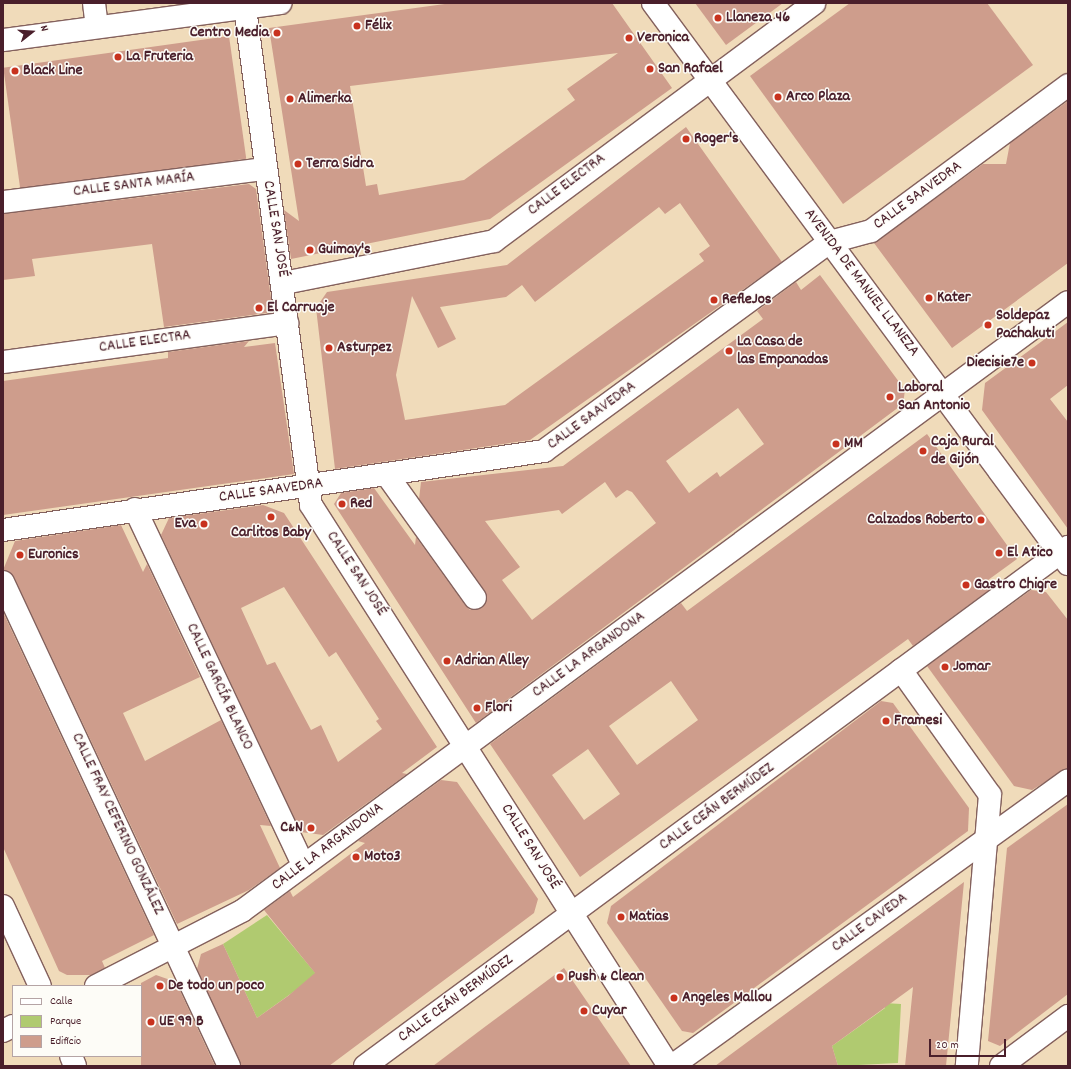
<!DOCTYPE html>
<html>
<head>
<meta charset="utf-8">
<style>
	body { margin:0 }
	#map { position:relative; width:1071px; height:1069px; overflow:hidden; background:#f0dbba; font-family:Dekko,sans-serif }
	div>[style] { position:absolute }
	.green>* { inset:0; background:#b0ca70 }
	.building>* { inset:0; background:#ce9d8c; transform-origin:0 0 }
	.roads { filter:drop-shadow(1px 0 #84615d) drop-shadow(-1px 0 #84615d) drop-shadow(0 1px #84615d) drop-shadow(0 -1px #84615d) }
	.minor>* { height:22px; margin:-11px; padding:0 11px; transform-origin:11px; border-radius:11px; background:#fff }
	.major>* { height:22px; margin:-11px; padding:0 11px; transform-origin:11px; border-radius:11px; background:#fff }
	.dots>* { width:11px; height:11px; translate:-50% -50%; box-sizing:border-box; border:2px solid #fdfcf7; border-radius:50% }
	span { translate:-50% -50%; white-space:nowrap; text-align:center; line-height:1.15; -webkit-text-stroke:3px #fdfcf7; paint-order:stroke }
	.poi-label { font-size:16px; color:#4a1f2b; font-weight:700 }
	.left { translate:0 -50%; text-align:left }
	.right { translate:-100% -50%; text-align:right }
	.street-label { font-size:16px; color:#4a1f2b }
	.frame { position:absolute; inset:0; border:4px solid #4a1f2b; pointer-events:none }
	.legend { position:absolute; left:12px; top:985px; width:130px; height:72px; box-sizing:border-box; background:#fdfcf7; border:1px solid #b5a4a5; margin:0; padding:5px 7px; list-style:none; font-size:12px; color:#4a1f2b }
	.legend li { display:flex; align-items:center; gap:8px; height:20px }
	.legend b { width:20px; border:1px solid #b5a4a5 }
	.north { position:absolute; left:12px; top:12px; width:40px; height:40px; -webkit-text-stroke:3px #fdfcf7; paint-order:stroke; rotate:73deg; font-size:11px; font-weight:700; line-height:16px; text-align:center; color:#4a1f2b }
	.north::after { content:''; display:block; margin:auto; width:14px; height:18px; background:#4a1f2b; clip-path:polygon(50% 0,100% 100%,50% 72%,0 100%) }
	.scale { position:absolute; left:929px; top:1039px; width:77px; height:18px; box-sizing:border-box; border:2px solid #4a1f2b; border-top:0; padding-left:5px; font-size:12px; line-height:14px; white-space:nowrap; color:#4a1f2b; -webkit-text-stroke:3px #fdfcf7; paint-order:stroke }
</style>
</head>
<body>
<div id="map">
	<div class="green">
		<i style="clip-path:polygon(267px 915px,317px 975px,257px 1018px,223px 944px)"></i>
		<i style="clip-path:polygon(884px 1003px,901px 1004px,898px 1063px,838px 1066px,832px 1046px,885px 1008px)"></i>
	</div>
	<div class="building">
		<i style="clip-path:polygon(evenodd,452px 3px,612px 3px,672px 88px,490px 219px,291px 259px,284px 210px,299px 221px,269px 28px,452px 3px,618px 53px,567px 89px,575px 100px,464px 180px,379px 195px,377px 184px,366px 186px,350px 86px,618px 53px)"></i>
		<i style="clip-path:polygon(695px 3px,783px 3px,726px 45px)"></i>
		<i style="clip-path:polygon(850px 3px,987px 3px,1033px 65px,843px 204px,750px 76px)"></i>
		<i style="left:229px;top:36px;width:124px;height:228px;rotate:82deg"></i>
		<i style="clip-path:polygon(1068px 101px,1068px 263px,952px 348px,874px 243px,983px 164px,1006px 164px,1010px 143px)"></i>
		<i style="clip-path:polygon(evenodd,686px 127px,782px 262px,530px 440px,335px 469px,316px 308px,327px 292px,507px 265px,686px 127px,680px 203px,710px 246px,699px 254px,704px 261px,505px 405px,405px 420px,396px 375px,412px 296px,438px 348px,456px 339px,440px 307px,506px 297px,522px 285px,535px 302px,659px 207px,665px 214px,680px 203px)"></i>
		<i style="clip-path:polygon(249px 184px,256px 189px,272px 305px,267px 313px,164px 327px,152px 244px,32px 259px,35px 276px,3px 280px,3px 214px)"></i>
		<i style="clip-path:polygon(evenodd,820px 275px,905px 390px,903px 404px,476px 723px,334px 504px,341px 493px,374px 488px,415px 545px,416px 537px,465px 605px,470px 610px,482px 608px,486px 603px,485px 591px,419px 499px,421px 482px,563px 466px,763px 319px,757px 311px,796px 282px,801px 290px,820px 275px,738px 408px,764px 444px,720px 477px,717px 472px,689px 493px,666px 461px,738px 408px,820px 275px,605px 482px,616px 498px,627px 490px,632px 492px,656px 523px,532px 620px,502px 580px,520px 567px,485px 521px,559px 510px,562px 514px,605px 482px)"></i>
		<i style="clip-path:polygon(1068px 322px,1068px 385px,1050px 399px,1068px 422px,1068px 529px,982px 410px,985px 383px)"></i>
		<i style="clip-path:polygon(249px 341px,244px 347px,275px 343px,294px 474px,3px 515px,3px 381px,168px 358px,168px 352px)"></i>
		<i style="clip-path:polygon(evenodd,927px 434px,1017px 559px,984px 583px,996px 585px,913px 646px,908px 639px,580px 877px,490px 744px,681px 603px,687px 611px,927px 434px,671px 681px,698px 720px,637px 765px,609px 726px,671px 681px,927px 434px,588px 749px,620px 794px,584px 820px,552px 775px,588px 749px)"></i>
		<i style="clip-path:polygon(evenodd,263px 505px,284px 513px,437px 747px,402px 773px,407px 774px,323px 835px,301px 832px,161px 535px,169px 518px,263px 505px,284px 587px,329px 657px,336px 652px,379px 719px,376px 721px,382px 729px,338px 762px,321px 725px,311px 730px,275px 662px,267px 665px,241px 608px,284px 587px)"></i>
		<i style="clip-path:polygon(121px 525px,143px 572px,147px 564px,200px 677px,123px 713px,145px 761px,221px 720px,271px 826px,260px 825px,280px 868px,249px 890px,177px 924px,14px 577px,3px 570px,15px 541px)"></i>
		<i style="clip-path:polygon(1031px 590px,1046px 592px,1068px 620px,1068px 768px,1032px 790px,1014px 786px,927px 666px)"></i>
		<i style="clip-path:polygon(3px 612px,154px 935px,102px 961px,105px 968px,91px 975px,67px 975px,59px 971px,3px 847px)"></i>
		<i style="clip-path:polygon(881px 701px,893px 703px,969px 808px,968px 831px,693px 1033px,682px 1031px,607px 923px,611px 906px)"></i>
		<i style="clip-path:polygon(441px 780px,457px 782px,538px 899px,534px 913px,329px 1066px,241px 1066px,197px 969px,201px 954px,223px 944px,257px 1018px,288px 996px,315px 973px,264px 910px,290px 891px,293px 897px,365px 843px,358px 841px)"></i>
		<i style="clip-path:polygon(1068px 804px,1068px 994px,1000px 1046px,988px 1041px,1007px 848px)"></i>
		<i style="clip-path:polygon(964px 882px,946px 1066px,905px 1066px,913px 987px,832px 1046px,838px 1066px,715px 1066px)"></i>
		<i style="clip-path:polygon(564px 968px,631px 1066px,433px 1066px,482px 1029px)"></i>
		<i style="clip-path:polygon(156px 975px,176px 982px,215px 1066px,141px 1066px,141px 983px)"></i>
	</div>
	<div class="roads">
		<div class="minor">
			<i style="left:94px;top:3px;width:24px;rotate:83deg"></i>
			<i style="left:245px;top:8px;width:501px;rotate:82.44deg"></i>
			<i style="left:311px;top:505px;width:665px;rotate:57.46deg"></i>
			<i style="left:3px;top:40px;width:280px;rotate:-7.6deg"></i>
			<i style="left:3px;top:202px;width:265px;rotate:-7.2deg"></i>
			<i style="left:284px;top:283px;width:214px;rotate:-11.3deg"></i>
			<i style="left:494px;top:241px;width:399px;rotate:-36.6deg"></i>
			<i style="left:3px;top:362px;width:287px;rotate:-7.8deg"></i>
			<i style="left:387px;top:475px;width:151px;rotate:54.4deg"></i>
			<i style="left:135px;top:509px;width:394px;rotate:64.7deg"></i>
			<i style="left:3px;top:530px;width:547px;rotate:-8.31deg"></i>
			<i style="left:544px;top:451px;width:354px;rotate:-36.2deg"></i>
			<i style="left:830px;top:242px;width:42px;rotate:-15deg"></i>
			<i style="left:871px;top:231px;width:245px;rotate:-36.5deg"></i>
			<i style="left:3px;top:582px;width:534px;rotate:64.97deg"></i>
			<i style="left:901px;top:670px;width:153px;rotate:54.5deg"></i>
			<i style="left:990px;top:795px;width:272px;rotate:94.9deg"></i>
			<i style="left:3px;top:906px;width:88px;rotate:65.2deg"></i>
			<i style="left:96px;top:986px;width:164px;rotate:-27.2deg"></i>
			<i style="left:242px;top:911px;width:1026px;rotate:-36.4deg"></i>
			<i style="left:3px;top:1031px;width:11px;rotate:-27deg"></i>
			<i style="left:71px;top:1056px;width:11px;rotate:68deg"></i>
			<i style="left:365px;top:1066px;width:874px;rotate:-36.44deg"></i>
			<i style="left:672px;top:1066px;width:488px;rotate:-35.8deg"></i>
			<i style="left:1001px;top:1066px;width:84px;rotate:-36.7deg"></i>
		</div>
		<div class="major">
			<i style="left:653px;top:3px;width:698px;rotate:53.51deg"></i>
		</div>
	</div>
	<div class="dots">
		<i style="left:718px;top:18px;background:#c8321e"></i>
		<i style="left:357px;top:26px;background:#c8321e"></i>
		<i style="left:277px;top:33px;background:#c8321e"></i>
		<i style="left:629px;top:38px;background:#c8321e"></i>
		<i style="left:118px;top:57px;background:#c8321e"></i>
		<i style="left:650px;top:69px;background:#c8321e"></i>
		<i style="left:15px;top:71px;background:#c8321e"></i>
		<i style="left:778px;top:97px;background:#c8321e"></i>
		<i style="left:290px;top:99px;background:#c8321e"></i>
		<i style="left:686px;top:139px;background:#c8321e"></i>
		<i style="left:298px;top:164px;background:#c8321e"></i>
		<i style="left:310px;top:250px;background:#c8321e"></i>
		<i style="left:929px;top:298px;background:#c8321e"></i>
		<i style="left:714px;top:300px;background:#c8321e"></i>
		<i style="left:259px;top:308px;background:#c8321e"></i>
		<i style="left:988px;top:325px;background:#c8321e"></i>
		<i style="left:329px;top:348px;background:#c8321e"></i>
		<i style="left:729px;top:351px;background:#c8321e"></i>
		<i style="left:1032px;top:363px;background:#c8321e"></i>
		<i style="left:890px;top:397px;background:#c8321e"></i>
		<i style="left:836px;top:444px;background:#c8321e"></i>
		<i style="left:923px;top:451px;background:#c8321e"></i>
		<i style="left:342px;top:504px;background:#c8321e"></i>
		<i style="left:271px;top:517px;background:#c8321e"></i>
		<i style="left:981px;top:520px;background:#c8321e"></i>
		<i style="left:204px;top:524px;background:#c8321e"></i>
		<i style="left:999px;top:553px;background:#c8321e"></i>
		<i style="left:20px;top:555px;background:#c8321e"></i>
		<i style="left:966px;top:585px;background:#c8321e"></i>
		<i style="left:447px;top:661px;background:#c8321e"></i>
		<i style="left:945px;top:667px;background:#c8321e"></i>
		<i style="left:477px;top:708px;background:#c8321e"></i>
		<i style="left:886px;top:721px;background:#c8321e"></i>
		<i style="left:311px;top:828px;background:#c8321e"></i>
		<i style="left:356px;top:857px;background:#c8321e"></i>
		<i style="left:621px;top:917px;background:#c8321e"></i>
		<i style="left:560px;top:977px;background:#c8321e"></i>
		<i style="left:160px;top:986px;background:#c8321e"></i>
		<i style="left:674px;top:998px;background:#c8321e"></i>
		<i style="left:584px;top:1011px;background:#c8321e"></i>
		<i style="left:151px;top:1022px;background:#c8321e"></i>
	</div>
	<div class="poi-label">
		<span class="left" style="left:726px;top:18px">Llaneza 46</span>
		<span class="left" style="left:365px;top:26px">Félix</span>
		<span class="right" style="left:269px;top:33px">Centro Media</span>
		<span class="left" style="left:637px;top:38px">Veronica</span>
		<span class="left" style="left:126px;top:57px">La Fruteria</span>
		<span class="left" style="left:658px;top:69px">San Rafael</span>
		<span class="left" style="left:23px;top:71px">Black Line</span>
		<span class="left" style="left:786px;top:97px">Arco Plaza</span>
		<span class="left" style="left:298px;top:99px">Alimerka</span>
		<span class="left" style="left:694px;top:139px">Roger's</span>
		<span class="left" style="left:306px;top:164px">Terra Sidra</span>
		<span class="left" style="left:318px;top:250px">Guimay's</span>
		<span class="left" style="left:937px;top:298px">Kater</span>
		<span class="left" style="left:722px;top:300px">RefleJos</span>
		<span class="left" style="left:267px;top:308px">El Carruaje</span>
		<span class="left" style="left:996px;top:325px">Soldepaz<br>Pachakuti</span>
		<span class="left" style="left:737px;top:351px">La Casa de<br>las Empanadas</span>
		<span class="left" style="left:337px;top:348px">Asturpez</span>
		<span class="right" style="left:1024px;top:363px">Diecisie7e</span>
		<span class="left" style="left:898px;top:397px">Laboral<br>San Antonio</span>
		<span class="left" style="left:931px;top:451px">Caja Rural<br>de Gijón</span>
		<span class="left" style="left:844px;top:444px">MM</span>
		<span class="left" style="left:350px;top:504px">Red</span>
		<span class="right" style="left:973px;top:520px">Calzados Roberto</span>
		<span class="right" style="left:196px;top:524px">Eva</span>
		<span style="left:271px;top:533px">Carlitos Baby</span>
		<span class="left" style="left:1007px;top:553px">El Atico</span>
		<span class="left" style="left:28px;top:555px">Euronics</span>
		<span class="left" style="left:974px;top:585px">Gastro Chigre</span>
		<span class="left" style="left:455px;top:661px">Adrian Alley</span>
		<span class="left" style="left:953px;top:667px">Jomar</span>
		<span class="left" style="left:485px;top:708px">Flori</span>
		<span class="left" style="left:894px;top:721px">Framesi</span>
		<span class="right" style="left:303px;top:828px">C&amp;N</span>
		<span class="left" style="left:364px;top:857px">Moto3</span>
		<span class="left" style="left:629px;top:917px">Matias</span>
		<span class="left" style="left:568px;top:977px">Push &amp; Clean</span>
		<span class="left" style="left:168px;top:986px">De todo un poco</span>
		<span class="left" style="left:682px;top:998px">Angeles Mallou</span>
		<span class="left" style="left:592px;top:1011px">Cuyar</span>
		<span class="left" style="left:159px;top:1022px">UE 99 B</span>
	</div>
	<div class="street-label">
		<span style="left:134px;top:185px;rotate:-7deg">CALLE SANTA MARÍA</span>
		<span style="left:567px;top:185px;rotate:-37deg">CALLE ELECTRA</span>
		<span style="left:918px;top:196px;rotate:-36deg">CALLE SAAVEDRA</span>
		<span style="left:275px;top:229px;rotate:81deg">CALLE SAN JOSÉ</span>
		<span style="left:861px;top:283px;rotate:53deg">AVENIDA DE MANUEL LLANEZA</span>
		<span style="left:145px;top:342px;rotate:-8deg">CALLE ELECTRA</span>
		<span style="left:592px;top:416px;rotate:-36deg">CALLE SAAVEDRA</span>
		<span style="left:271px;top:491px;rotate:-8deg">CALLE SAAVEDRA</span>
		<span style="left:356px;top:574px;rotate:57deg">CALLE SAN JOSÉ</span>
		<span style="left:589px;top:655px;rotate:-36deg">CALLE LA ARGANDONA</span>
		<span style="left:219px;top:687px;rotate:65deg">CALLE GARCÍA BLANCO</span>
		<span style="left:717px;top:807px;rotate:-36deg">CALLE CEÁN BERMÚDEZ</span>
		<span style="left:117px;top:824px;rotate:65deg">CALLE FRAY CEFERINO GONZÁLEZ</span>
		<span style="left:328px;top:847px;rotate:-37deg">CALLE LA ARGANDONA</span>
		<span style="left:530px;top:847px;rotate:58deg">CALLE SAN JOSÉ</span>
		<span style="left:870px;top:923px;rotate:-36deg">CALLE CAVEDA</span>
		<span style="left:456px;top:999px;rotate:-36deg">CALLE CEÁN BERMÚDEZ</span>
	</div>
	<div class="frame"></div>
	<ul class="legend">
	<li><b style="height:5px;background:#fff"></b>Calle</li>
	<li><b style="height:11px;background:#b0ca70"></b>Parque</li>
	<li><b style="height:11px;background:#ce9d8c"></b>Edificio</li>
	</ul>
	<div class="north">N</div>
	<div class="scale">20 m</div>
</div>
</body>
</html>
